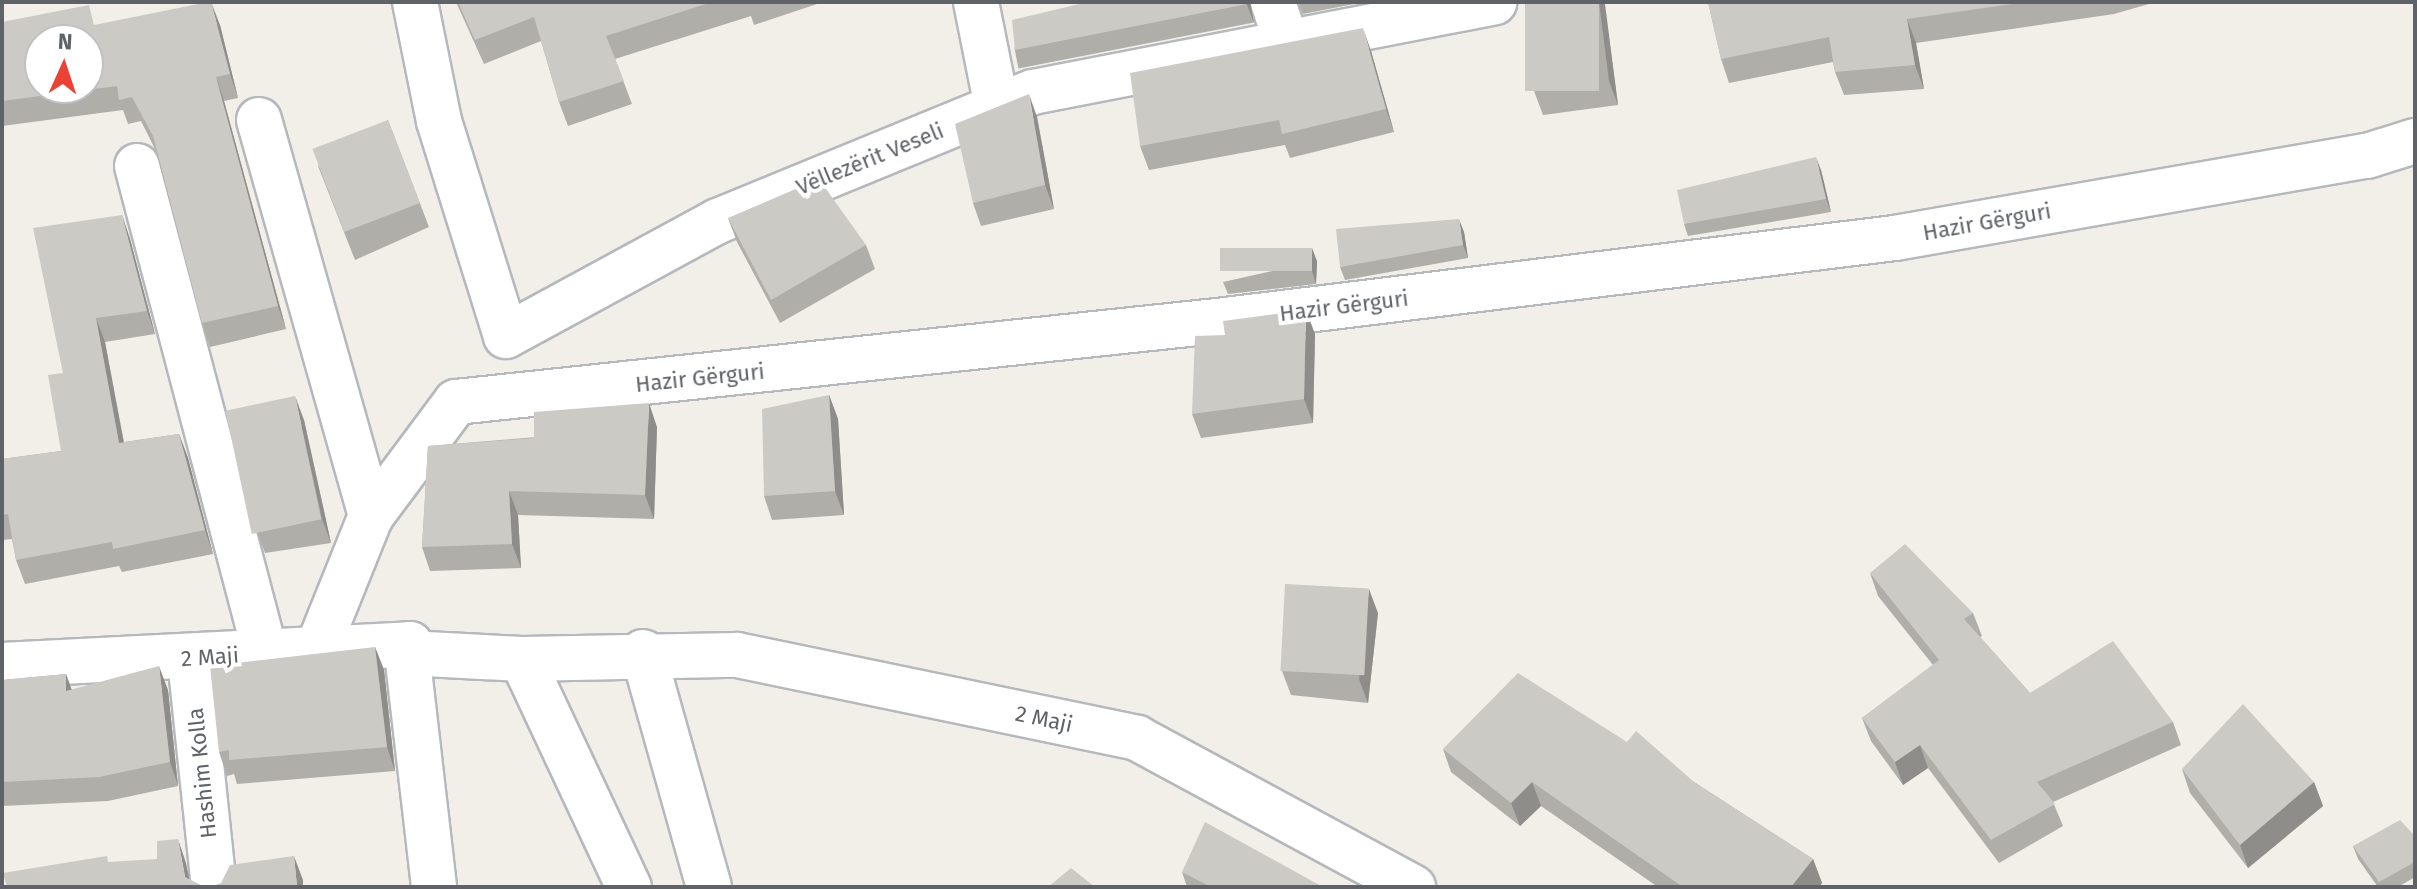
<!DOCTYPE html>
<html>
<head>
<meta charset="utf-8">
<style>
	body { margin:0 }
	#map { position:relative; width:2417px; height:889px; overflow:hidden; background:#f1efe8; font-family:"Fira Sans",sans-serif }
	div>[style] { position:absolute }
	.roads { filter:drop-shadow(2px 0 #b5b8bc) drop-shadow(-2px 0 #b5b8bc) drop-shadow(0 2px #b5b8bc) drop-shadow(0 -2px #b5b8bc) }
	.minor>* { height:44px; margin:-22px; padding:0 22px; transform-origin:22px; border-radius:22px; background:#fff }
	.tertiary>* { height:44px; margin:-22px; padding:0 22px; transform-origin:22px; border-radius:22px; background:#fff }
	.wall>* { inset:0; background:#afaea9; transform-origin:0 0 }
	.shaded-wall>* { inset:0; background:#8f8d8a }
	.building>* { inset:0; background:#cccac5; transform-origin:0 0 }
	span { translate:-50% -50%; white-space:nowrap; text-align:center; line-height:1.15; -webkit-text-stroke:8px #fff; paint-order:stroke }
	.street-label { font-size:22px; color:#5f6368 }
	.frame { position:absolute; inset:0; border:4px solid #5f6368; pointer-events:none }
	.north { position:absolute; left:24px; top:24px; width:80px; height:80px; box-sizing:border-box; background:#fff; border:2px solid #bfc1c3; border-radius:50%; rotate:3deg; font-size:22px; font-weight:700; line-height:32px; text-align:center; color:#5f6368 }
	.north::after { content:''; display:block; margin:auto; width:28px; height:36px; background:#ea4335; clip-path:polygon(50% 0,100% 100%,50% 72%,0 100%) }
</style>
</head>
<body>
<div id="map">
	<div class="roads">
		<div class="minor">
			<i style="left:415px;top:2px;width:121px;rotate:78.6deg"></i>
			<i style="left:439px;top:121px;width:225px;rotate:72.7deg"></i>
			<i style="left:506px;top:336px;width:241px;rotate:-28.5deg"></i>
			<i style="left:718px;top:221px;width:340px;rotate:-22.3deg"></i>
			<i style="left:1033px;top:92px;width:470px;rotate:-11deg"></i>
			<i style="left:976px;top:2px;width:107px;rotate:78.7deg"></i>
			<i style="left:1273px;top:2px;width:41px;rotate:71.6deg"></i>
			<i style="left:259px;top:120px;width:412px;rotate:74.2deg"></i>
			<i style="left:137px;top:166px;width:503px;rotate:75.24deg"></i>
			<i style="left:317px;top:650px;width:144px;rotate:-68.1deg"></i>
			<i style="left:371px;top:516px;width:142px;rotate:-53.3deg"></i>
			<i style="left:456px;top:402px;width:765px;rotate:-6.08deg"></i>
			<i style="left:1217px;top:321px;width:683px;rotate:-6.98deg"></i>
			<i style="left:1895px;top:238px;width:479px;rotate:-9.9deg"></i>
			<i style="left:2367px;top:156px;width:50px;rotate:-17.4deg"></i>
			<i style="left:643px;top:652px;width:244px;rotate:74.3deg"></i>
			<i style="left:407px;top:653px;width:236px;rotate:83.4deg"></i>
			<i style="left:190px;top:659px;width:229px;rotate:84deg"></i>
			<i style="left:522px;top:659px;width:252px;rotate:64.9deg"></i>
		</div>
		<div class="tertiary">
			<i style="left:2px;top:665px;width:409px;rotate:-2.9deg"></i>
			<i style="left:410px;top:644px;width:9px;rotate:108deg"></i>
			<i style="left:407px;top:653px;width:115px;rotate:3deg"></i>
			<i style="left:522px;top:659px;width:215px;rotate:-1.1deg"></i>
			<i style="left:737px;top:655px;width:409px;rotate:11.7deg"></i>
			<i style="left:1137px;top:738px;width:314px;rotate:28.4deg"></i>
		</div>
	</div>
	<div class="wall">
		<i style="clip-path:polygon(456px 2px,820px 2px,820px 3px,754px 25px,751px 16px,615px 59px,632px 104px,568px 126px,559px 102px,541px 41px,484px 64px)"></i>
		<i style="left:1250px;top:2px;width:21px;height:240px;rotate:79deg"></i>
		<i style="clip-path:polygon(1298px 2px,1364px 2px,1303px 14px)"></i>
		<i style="clip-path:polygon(1525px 2px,1604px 2px,1618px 105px,1543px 115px,1534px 91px)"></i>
		<i style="clip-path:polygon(1708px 2px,2156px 2px,2114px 14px,1916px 43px,1924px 89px,1844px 95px,1835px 72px,1833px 62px,1729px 83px,1721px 59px)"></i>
		<i style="clip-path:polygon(2px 22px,96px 25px,220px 25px,238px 98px,224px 101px,286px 329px,210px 347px,202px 323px,156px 151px,141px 121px,128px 124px,123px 110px,2px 126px)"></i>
		<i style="clip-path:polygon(1371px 51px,1394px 132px,1290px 158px,1285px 145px,1149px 170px,1140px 146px)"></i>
		<i style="clip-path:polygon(1037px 117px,1054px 209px,981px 226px,973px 203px)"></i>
		<i style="clip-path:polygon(388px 120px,429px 227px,355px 260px,318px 166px)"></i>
		<i style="clip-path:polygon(1821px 170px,1831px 212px,1688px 236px,1684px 224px)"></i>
		<i style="clip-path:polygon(122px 215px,130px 239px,155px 334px,105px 342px,124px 442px,179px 434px,188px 458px,213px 554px,122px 572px,119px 566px,25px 584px,16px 560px,12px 539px,2px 540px,2px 459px,61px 451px,63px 373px)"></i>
		<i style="clip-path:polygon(728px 218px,866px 245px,875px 269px,780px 323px,737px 242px)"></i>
		<i style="clip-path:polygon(1464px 232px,1468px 258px,1345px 280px,1340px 267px)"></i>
		<i style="clip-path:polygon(1317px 261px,1316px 284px,1228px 294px,1223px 282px)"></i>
		<i style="clip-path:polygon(1315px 334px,1313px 423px,1201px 438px,1192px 414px)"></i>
		<i style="clip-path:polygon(829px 395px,838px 419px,844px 515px,772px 520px,764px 496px)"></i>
		<i style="clip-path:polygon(304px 420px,331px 543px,265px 553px,256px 529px)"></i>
		<i style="clip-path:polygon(657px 427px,654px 519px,518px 515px,521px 568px,430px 571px,422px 547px,428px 446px)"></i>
		<i style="clip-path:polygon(1870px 573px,1973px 613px,1982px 636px,1980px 637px,2030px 693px,2173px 722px,2181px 745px,2053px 802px,2063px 826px,1999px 863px,1928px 768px,1903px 785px,1871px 741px,1862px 718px,1933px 665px,1878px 596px)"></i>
		<i style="clip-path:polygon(1378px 613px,1368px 703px,1291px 695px,1282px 671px)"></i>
		<i style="clip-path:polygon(375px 647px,384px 670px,395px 771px,237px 784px,234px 774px,227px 776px,219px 752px)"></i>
		<i style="clip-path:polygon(66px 674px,72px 690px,168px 690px,178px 786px,108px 801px,2px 806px,2px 680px)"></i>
		<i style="clip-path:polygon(1627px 742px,1694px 782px,1813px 859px,1822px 883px,1819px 887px,1658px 887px,1541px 806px,1520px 826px,1451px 772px,1443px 749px)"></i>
		<i style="clip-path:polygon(2182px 769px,2314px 782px,2323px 806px,2248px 868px,2190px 793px)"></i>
		<i style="clip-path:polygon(2415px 836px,2415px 877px,2398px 887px,2378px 887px,2358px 859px,2353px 846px)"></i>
		<i style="clip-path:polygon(1182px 872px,1323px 887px,1187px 887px)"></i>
	</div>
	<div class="shaded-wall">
		<i style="clip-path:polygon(211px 2px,220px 25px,238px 98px,230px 74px)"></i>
		<i style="clip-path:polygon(1246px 2px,1250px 2px,1254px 23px)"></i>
		<i style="clip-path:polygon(1599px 2px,1604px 2px,1605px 4px,1618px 105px,1609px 81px)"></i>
		<i style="clip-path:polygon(1907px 19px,1916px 43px,1924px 89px,1915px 65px)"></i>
		<i style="clip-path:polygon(1363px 28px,1371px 51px,1394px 132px,1386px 109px)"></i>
		<i style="clip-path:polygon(216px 77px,224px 101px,286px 329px,278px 306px)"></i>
		<i style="clip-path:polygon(1029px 94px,1037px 117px,1054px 209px,1045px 185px)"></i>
		<i style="clip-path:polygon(1816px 157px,1821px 170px,1831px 212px,1826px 199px)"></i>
		<i style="clip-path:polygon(122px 215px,130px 239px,155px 334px,147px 311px)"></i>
		<i style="clip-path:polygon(1459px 219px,1464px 232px,1468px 258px,1463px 245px)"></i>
		<i style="clip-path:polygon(1312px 248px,1317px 261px,1316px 284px,1312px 271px)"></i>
		<i style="clip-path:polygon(1306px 310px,1315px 334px,1313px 423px,1304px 399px)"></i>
		<i style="clip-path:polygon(96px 318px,105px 342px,128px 466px,119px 443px)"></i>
		<i style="clip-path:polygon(829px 395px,838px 419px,844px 515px,835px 491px)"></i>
		<i style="clip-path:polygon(295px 396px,304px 420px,331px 543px,322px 519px)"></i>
		<i style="clip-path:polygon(649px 403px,657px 427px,654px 519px,645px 495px)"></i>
		<i style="clip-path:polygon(179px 434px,188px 458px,213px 554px,205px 530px)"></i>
		<i style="clip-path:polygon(509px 491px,518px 515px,521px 568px,512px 544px)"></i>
		<i style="clip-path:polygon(1369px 589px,1378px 613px,1368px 703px,1359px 679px)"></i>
		<i style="clip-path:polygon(375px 647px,384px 670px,395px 771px,387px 747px)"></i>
		<i style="clip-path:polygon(159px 666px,168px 690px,178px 786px,170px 762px)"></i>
		<i style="clip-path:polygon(66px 674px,74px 697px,66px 691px)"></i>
		<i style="clip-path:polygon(1920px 745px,1928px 768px,1903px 785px,1895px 762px)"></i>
		<i style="clip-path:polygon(1532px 782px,1541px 806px,1520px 826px,1511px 803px)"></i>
		<i style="clip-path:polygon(2314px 782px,2323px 806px,2248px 868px,2240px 845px)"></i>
		<i style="clip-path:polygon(178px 839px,186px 863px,191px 887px,185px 877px)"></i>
		<i style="clip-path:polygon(294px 856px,303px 880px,303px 887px,297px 887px)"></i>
		<i style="clip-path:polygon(1813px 859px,1822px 883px,1819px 887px,1791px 887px)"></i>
	</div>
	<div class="building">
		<i style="clip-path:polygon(evenodd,208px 2px,211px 2px,230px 74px,216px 77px,278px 306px,202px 323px,153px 136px,132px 97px,119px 100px,117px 86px,2px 101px,2px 22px,89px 5px,94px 25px,208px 2px,40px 40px,88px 40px,88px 88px,40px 88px,40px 40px)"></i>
		<i style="clip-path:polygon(458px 2px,712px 2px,606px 36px,624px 81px,559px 102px,534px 17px,475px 40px)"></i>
		<i style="clip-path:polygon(1088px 2px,1246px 2px,1247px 4px,1015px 50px,1012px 20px)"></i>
		<i style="left:1525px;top:2px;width:74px;height:89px"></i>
		<i style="clip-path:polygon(1708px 2px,2026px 2px,1907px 19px,1915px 65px,1835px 72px,1829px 37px,1721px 59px)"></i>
		<i style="clip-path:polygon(1363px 28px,1386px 109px,1282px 134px,1279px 120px,1140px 146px,1130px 73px)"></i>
		<i style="clip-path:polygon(1029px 94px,1045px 185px,973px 203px,955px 124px)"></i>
		<i style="left:388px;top:120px;width:89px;height:81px;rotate:69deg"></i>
		<i style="clip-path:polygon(1816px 157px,1826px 199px,1684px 224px,1677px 190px)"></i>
		<i style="clip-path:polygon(819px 179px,866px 245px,771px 300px,728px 218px)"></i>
		<i style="clip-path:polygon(122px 215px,147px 311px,96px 318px,119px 443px,179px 434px,205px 530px,113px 549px,112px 542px,16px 560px,8px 514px,2px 515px,2px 459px,61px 451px,48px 375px,63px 373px,33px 228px)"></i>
		<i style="clip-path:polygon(1459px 219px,1463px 245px,1340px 267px,1336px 229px)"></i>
		<i style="left:1312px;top:248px;width:23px;height:92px;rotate:90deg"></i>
		<i style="clip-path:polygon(1306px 310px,1304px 399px,1192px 414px,1195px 336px,1225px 335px,1223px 321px)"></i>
		<i style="clip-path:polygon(829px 395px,835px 491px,764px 496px,762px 409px)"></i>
		<i style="left:295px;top:396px;width:126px;height:71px;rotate:78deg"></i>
		<i style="clip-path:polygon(649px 403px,645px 495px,509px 491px,512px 544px,422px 547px,428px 446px,534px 438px,534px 412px)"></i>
		<i style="clip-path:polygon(1905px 544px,1973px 613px,1964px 619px,2030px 693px,2113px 641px,2173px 722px,2037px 782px,2055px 804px,1991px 840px,1920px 745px,1895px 762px,1862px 718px,1939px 660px,1870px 573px)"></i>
		<i style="left:1285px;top:584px;width:84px;height:87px;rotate:3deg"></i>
		<i style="clip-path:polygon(375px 647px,387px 747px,229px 760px,229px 750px,219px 752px,210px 666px)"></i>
		<i style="clip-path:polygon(159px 666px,170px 762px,99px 777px,2px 782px,2px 680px,66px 674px,66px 691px)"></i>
		<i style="clip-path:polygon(1518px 673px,1627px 742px,1636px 731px,1694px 782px,1813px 859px,1791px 887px,1683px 887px,1532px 782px,1511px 803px,1443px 749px)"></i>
		<i style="clip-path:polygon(2243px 704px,2314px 782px,2240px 845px,2182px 769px)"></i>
		<i style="clip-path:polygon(2400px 820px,2415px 836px,2415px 862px,2379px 882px,2353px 846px)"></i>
		<i style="clip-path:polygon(1205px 822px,1323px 887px,1211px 887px,1182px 872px)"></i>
		<i style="clip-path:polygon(178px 839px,185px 877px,205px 887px,7px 887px,3px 873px,107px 856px,108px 862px,157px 859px,157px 841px)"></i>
		<i style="clip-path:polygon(294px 856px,297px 887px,210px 887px,221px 883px,230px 865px)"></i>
		<i style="clip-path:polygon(1071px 868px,1095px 887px,1048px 887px)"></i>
	</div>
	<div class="street-label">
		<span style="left:870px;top:159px;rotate:-22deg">Vëllezërit Veseli</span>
		<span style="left:1987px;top:222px;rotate:-10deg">Hazir Gërguri</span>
		<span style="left:1344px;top:306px;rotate:-7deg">Hazir Gërguri</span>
		<span style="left:700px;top:378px;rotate:-6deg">Hazir Gërguri</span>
		<span style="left:210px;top:657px;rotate:-4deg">2 Maji</span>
		<span style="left:1044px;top:719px;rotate:12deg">2 Maji</span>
		<span style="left:202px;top:773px;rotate:-96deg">Hashim Kolla</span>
	</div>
	<div class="frame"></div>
	<div class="north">N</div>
</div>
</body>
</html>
